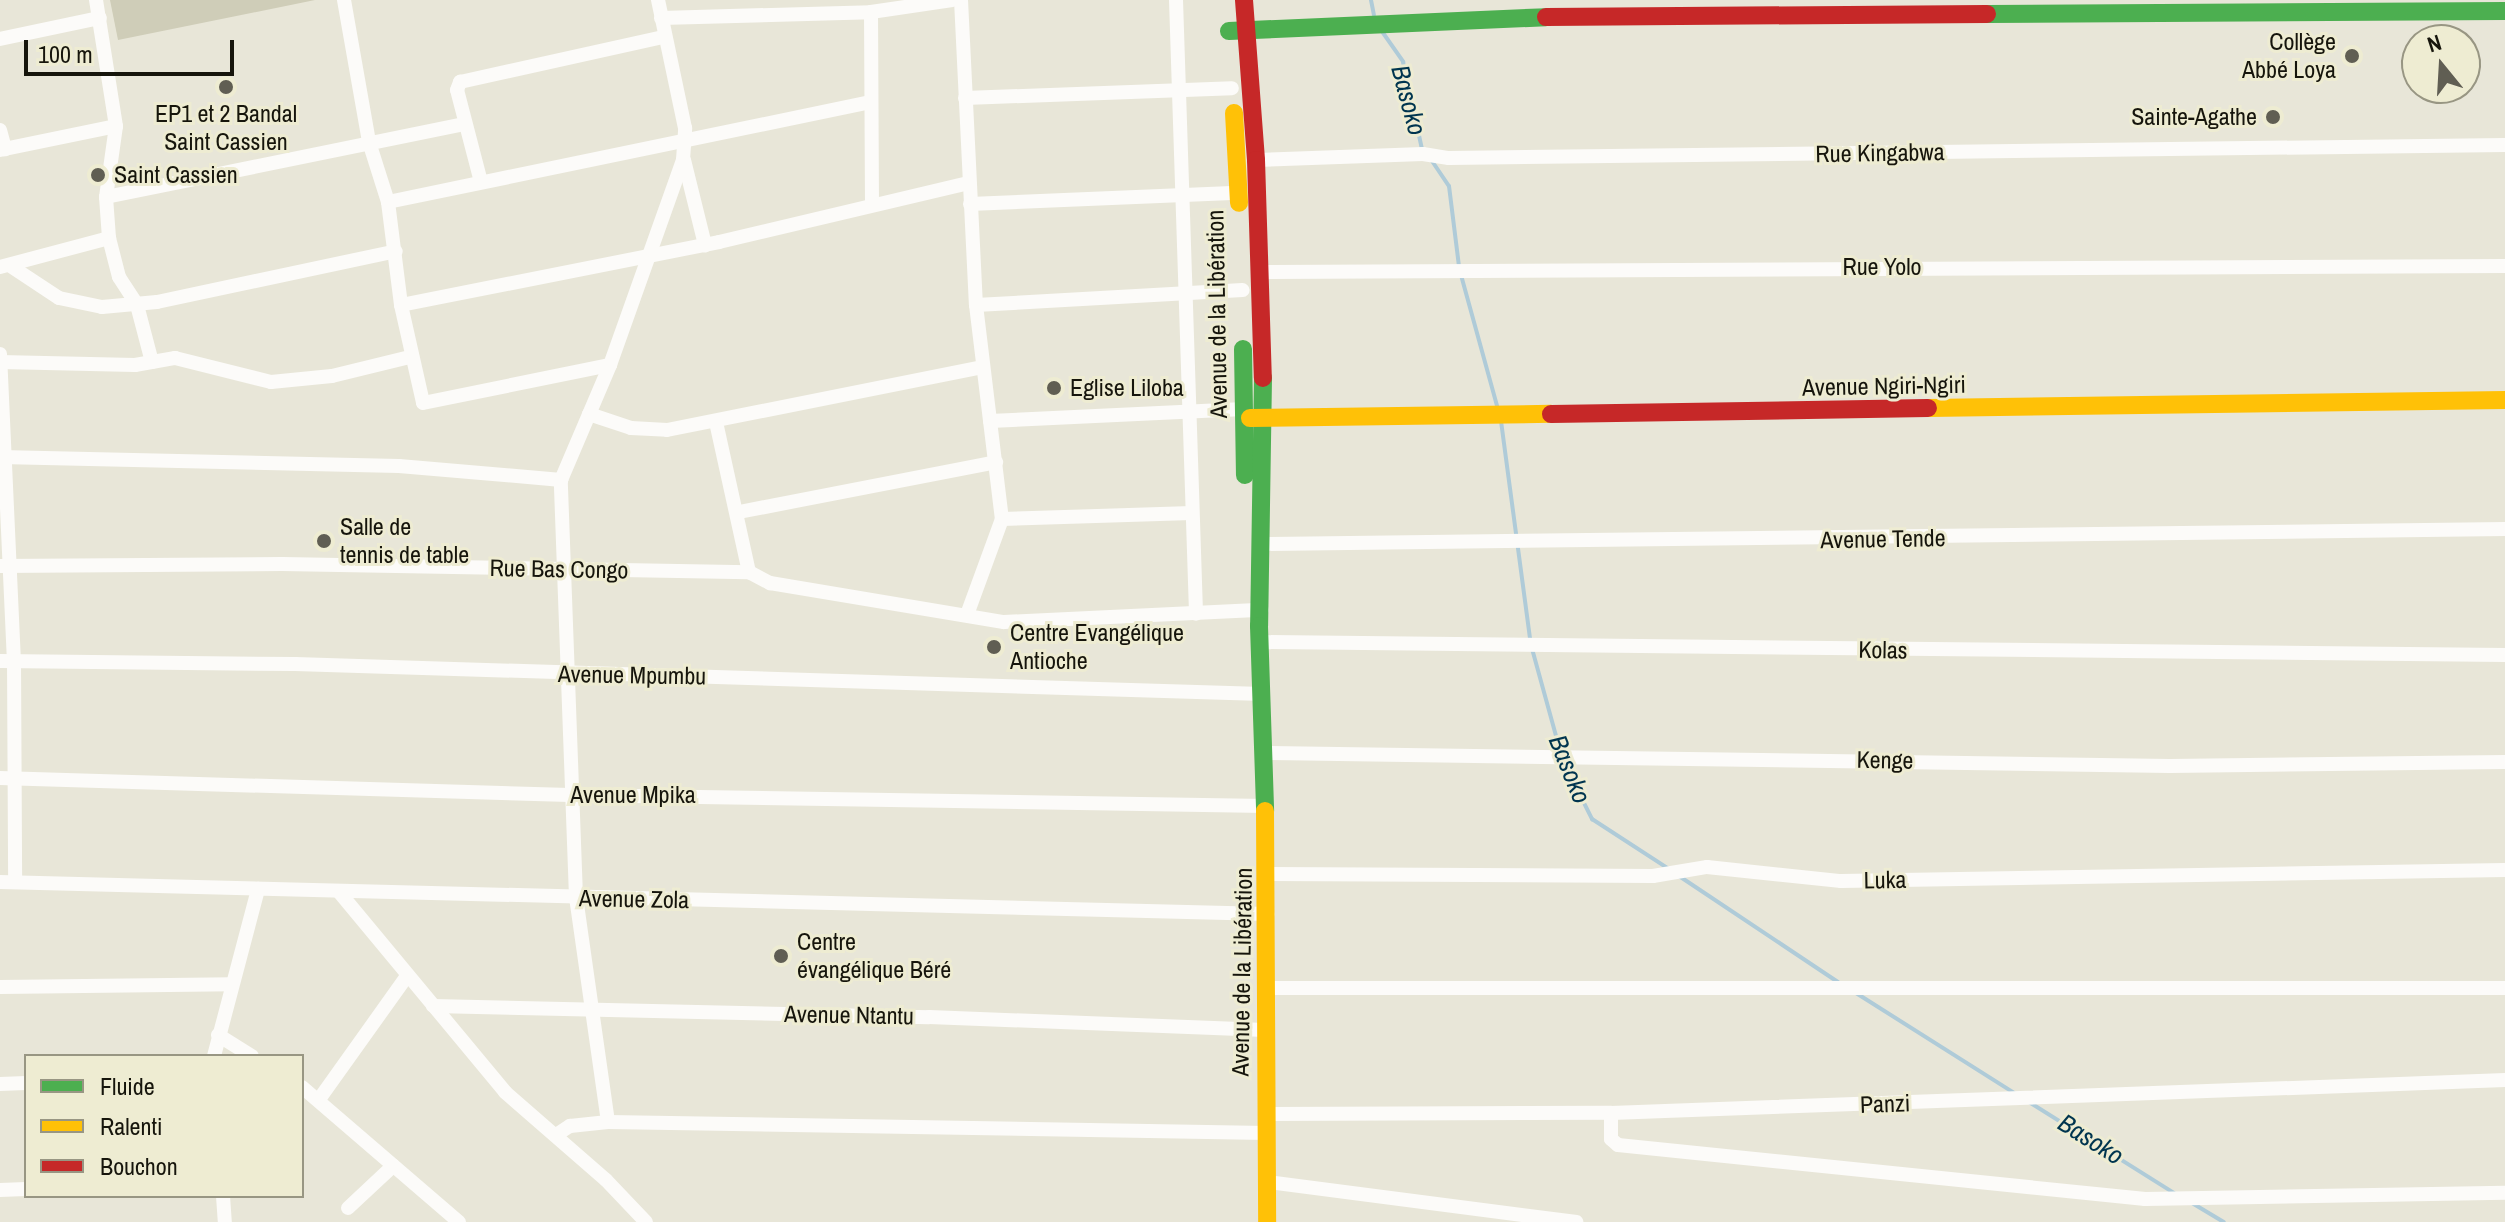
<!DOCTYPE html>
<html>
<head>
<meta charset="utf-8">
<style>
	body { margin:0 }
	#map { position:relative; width:2505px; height:1222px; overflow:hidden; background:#e8e6d8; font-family:"Archivo Narrow",sans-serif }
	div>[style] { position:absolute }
	.green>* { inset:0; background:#cfcdb8 }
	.stream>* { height:4px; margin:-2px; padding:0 2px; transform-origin:2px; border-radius:2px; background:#afcbd8 }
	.street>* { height:14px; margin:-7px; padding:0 7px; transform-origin:7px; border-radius:7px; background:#fcfbf9 }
	.fast>* { height:18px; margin:-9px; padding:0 9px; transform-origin:9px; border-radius:9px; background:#4caf50 }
	.slow>* { height:18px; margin:-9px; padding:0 9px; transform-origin:9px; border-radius:9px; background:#ffc107 }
	.jam>* { height:18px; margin:-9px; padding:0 9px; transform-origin:9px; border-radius:9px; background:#c62828 }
	.dots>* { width:22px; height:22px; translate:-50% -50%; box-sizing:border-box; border:4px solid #eeecd2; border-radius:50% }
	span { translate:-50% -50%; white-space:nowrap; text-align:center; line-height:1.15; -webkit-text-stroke:6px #eeecd2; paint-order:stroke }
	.poi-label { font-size:24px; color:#16150c }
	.right { translate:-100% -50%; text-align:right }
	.left { translate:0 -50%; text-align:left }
	.street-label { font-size:24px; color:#16150c }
	.water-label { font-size:26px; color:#00354f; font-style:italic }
	.legend { position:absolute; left:24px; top:1054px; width:280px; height:144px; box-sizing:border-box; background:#eeecd2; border:2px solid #989683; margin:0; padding:10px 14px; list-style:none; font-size:24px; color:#16150c }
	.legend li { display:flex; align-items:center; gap:16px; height:40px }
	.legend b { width:40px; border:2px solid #989683 }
	.north { position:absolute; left:2401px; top:24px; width:80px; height:80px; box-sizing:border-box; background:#eeecd2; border:2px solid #989683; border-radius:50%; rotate:342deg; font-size:22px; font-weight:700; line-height:32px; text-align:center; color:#16150c }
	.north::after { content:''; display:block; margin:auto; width:28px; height:36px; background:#605e53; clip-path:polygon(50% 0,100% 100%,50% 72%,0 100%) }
	.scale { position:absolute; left:24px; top:40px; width:210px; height:36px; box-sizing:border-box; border:4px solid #16150c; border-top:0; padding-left:10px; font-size:24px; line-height:28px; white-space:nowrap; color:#16150c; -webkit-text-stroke:6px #eeecd2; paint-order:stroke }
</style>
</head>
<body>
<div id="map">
	<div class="green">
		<i style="clip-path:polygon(110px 0,315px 0,118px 40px)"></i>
	</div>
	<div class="stream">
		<i style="left:1371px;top:0;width:15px;rotate:79deg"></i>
		<i style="left:1381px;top:30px;width:39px;rotate:55deg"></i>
		<i style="left:1403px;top:62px;width:89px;rotate:77.7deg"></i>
		<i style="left:1432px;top:161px;width:30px;rotate:56deg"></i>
		<i style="left:1449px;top:186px;width:81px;rotate:82.9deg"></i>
		<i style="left:1461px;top:275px;width:139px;rotate:74.6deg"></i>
		<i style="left:1501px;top:421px;width:226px;rotate:82.4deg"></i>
		<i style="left:1531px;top:645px;width:113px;rotate:74.6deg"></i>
		<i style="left:1564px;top:763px;width:63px;rotate:63.4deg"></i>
		<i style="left:1592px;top:819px;width:92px;rotate:33deg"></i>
		<i style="left:1679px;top:876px;width:191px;rotate:33.7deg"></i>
		<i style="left:1856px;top:993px;width:187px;rotate:32.3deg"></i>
		<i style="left:2029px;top:1102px;width:171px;rotate:32.1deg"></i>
		<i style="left:2192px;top:1203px;width:37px;rotate:31deg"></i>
	</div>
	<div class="street">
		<i style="left:96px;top:0;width:128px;rotate:81deg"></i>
		<i style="left:116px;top:126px;width:72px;rotate:98deg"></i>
		<i style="left:106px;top:197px;width:41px;rotate:85.8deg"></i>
		<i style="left:109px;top:238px;width:40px;rotate:75.6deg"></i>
		<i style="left:119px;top:277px;width:33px;rotate:57deg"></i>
		<i style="left:137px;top:305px;width:59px;rotate:75.3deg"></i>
		<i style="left:344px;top:0;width:144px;rotate:80deg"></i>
		<i style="left:369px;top:142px;width:63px;rotate:72.4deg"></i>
		<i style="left:388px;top:202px;width:104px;rotate:82.8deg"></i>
		<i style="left:401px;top:305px;width:100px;rotate:77.3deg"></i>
		<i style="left:423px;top:403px;width:191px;rotate:-11.5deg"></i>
		<i style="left:961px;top:0;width:305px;rotate:87.2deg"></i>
		<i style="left:976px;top:305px;width:216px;rotate:83.1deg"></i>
		<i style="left:1002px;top:519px;width:99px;rotate:110.1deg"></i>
		<i style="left:1176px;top:0;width:614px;rotate:88.13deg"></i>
		<i style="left:871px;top:12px;width:82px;rotate:-8.4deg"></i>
		<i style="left:661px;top:18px;width:210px;rotate:-1.6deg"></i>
		<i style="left:871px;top:12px;width:193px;rotate:89.7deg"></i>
		<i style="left:0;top:39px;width:102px;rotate:-11.9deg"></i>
		<i style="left:965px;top:98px;width:267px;rotate:-2.1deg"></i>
		<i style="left:0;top:130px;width:20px;rotate:75deg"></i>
		<i style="left:0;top:150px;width:118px;rotate:-11.7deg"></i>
		<i style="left:684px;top:160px;width:88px;rotate:76.1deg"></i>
		<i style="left:1256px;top:160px;width:167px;rotate:-2.1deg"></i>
		<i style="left:1423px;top:154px;width:26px;rotate:9deg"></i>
		<i style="left:1449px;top:158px;width:1056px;rotate:-0.71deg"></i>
		<i style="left:481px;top:182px;width:95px;rotate:-104.6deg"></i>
		<i style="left:457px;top:90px;width:9px;rotate:-69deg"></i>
		<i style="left:460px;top:82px;width:208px;rotate:-12.5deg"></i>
		<i style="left:106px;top:197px;width:365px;rotate:-11.5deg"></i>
		<i style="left:388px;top:202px;width:491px;rotate:-11.7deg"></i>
		<i style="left:970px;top:204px;width:268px;rotate:-2.4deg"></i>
		<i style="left:0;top:267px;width:113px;rotate:-14.9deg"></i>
		<i style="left:12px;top:267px;width:56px;rotate:33.4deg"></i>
		<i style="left:59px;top:298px;width:44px;rotate:11.8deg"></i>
		<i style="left:102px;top:307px;width:55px;rotate:-5.2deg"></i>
		<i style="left:157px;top:302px;width:244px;rotate:-12deg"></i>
		<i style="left:1259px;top:272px;width:1246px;rotate:-0.28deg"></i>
		<i style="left:401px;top:305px;width:324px;rotate:-11.2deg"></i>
		<i style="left:719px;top:242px;width:257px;rotate:-13.3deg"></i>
		<i style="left:976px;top:305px;width:267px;rotate:-3.2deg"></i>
		<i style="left:0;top:354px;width:307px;rotate:87.4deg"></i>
		<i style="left:14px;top:661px;width:220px;rotate:89.7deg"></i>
		<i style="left:0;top:362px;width:135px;rotate:1.3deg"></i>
		<i style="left:135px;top:365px;width:41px;rotate:-9.9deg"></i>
		<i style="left:175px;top:358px;width:99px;rotate:14deg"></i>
		<i style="left:271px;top:382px;width:61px;rotate:-5.6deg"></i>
		<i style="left:332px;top:376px;width:80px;rotate:-13.7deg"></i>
		<i style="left:589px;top:414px;width:44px;rotate:18.4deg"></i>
		<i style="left:631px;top:428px;width:36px;rotate:3deg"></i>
		<i style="left:667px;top:430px;width:320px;rotate:-11.3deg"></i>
		<i style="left:990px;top:421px;width:254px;rotate:-2.7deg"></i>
		<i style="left:716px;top:422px;width:154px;rotate:77.6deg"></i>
		<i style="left:0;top:457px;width:399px;rotate:1.3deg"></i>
		<i style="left:399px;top:466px;width:163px;rotate:4.9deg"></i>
		<i style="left:739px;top:512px;width:262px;rotate:-11deg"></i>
		<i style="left:1002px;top:519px;width:190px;rotate:-1.8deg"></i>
		<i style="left:1261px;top:544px;width:1244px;rotate:-0.69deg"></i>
		<i style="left:0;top:566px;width:282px;rotate:-0.4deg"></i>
		<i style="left:282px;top:564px;width:467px;rotate:1deg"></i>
		<i style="left:749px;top:572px;width:24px;rotate:28deg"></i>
		<i style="left:770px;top:583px;width:237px;rotate:9.5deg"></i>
		<i style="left:1004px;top:622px;width:258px;rotate:-2.7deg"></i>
		<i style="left:1260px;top:642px;width:1245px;rotate:0.6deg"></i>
		<i style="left:0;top:661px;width:295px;rotate:0.6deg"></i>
		<i style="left:295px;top:664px;width:968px;rotate:1.78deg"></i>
		<i style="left:1265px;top:753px;width:905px;rotate:0.82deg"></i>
		<i style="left:2170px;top:766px;width:335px;rotate:-0.7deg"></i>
		<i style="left:0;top:778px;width:570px;rotate:1.71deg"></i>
		<i style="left:570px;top:795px;width:696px;rotate:0.91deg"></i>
		<i style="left:1267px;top:874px;width:386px;rotate:0.3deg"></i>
		<i style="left:1653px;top:876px;width:55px;rotate:-9.5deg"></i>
		<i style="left:1707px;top:867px;width:135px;rotate:6deg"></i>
		<i style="left:1841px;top:881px;width:664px;rotate:-0.95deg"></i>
		<i style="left:0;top:882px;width:1268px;rotate:1.45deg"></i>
		<i style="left:340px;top:893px;width:259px;rotate:50.3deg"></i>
		<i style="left:505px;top:1092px;width:134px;rotate:41.1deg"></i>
		<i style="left:606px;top:1180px;width:58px;rotate:46.4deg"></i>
		<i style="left:0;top:987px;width:232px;rotate:-0.7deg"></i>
		<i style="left:1267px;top:988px;width:1238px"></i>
		<i style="left:433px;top:1006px;width:496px;rotate:1.3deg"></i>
		<i style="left:929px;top:1017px;width:336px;rotate:2.2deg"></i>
		<i style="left:218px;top:1035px;width:40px;rotate:32deg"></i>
		<i style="left:214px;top:1056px;width:173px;rotate:-75.2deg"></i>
		<i style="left:0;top:1084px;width:26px;rotate:-2deg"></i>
		<i style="left:302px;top:1087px;width:207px;rotate:40.7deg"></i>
		<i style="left:320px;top:1098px;width:150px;rotate:-54.5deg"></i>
		<i style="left:1611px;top:1113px;width:26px;rotate:90deg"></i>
		<i style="left:1611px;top:1139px;width:9px;rotate:41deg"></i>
		<i style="left:1618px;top:1145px;width:530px;rotate:5.85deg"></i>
		<i style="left:2145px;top:1199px;width:360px;rotate:-1deg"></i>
		<i style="left:1265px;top:1114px;width:346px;rotate:-0.2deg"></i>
		<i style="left:1611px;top:1113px;width:895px;rotate:-2.11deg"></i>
		<i style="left:608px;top:1122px;width:227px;rotate:-98.1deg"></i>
		<i style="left:576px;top:897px;width:417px;rotate:-92.1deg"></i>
		<i style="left:561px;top:480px;width:125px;rotate:-66.9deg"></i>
		<i style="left:610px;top:365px;width:218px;rotate:-70.4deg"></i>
		<i style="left:683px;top:160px;width:32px;rotate:-86deg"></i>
		<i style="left:685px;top:128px;width:131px;rotate:-101.9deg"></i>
		<i style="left:556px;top:1135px;width:17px;rotate:-33deg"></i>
		<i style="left:570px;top:1126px;width:38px;rotate:-6deg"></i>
		<i style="left:608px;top:1122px;width:658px;rotate:0.96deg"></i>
		<i style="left:1268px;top:1182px;width:311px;rotate:7.4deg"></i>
		<i style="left:0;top:1190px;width:26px;rotate:-2deg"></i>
		<i style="left:223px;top:1196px;width:26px;rotate:86deg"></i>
		<i style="left:348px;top:1208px;width:62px;rotate:-43deg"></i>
	</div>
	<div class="fast">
		<i style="left:1987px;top:14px;width:518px;rotate:-0.33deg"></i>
		<i style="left:1229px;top:31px;width:317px;rotate:-2.5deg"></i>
		<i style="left:1243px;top:349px;width:126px;rotate:89.1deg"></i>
		<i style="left:1263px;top:378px;width:248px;rotate:90.9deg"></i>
		<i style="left:1259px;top:626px;width:185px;rotate:88.1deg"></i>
	</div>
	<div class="slow">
		<i style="left:1234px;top:113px;width:90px;rotate:86.8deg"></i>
		<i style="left:1928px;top:408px;width:577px;rotate:-0.79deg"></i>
		<i style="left:1250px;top:418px;width:301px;rotate:-0.8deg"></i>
		<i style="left:1265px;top:811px;width:411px;rotate:89.7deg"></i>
	</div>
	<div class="jam">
		<i style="left:1244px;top:0;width:160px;rotate:85.7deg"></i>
		<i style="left:1256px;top:160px;width:218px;rotate:88.2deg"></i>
		<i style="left:1546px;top:17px;width:441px;rotate:-0.4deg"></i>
		<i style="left:1551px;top:414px;width:377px;rotate:-0.9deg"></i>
	</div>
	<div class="dots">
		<i style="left:2352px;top:56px;background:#605e53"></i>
		<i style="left:226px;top:87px;background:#605e53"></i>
		<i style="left:2273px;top:117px;background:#605e53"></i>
		<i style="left:98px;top:175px;background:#605e53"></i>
		<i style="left:1054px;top:388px;background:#605e53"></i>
		<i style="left:324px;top:541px;background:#605e53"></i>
		<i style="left:994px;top:647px;background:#605e53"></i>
		<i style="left:781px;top:956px;background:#605e53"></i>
	</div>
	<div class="poi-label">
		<span class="right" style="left:2336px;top:56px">Collège<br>Abbé Loya</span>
		<span style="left:226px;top:128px">EP1 et 2 Bandal<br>Saint Cassien</span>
		<span class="right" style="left:2257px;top:117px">Sainte-Agathe</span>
		<span class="left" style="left:114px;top:175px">Saint Cassien</span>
		<span class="left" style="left:1070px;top:388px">Eglise Liloba</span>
		<span class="left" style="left:340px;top:541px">Salle de<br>tennis de table</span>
		<span class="left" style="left:1010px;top:647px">Centre Evangélique<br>Antioche</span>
		<span class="left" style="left:797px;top:956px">Centre<br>évangélique Béré</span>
	</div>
	<div class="street-label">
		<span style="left:1880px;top:153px;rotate:-1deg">Rue Kingabwa</span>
		<span style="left:1882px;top:267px">Rue Yolo</span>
		<span style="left:1217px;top:314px;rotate:-91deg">Avenue de la Libération</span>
		<span style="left:1884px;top:386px;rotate:-1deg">Avenue Ngiri-Ngiri</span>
		<span style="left:1883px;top:539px;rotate:-1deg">Avenue Tende</span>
		<span style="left:559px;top:569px;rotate:1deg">Rue Bas Congo</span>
		<span style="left:1883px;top:650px;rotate:1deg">Kolas</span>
		<span style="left:632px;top:675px;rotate:1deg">Avenue Mpumbu</span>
		<span style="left:1885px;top:760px;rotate:1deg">Kenge</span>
		<span style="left:633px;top:795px">Avenue Mpika</span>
		<span style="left:1885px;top:880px;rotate:-1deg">Luka</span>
		<span style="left:634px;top:899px;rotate:1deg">Avenue Zola</span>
		<span style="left:1242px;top:972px;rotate:-89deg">Avenue de la Libération</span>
		<span style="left:849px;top:1015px;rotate:1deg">Avenue Ntantu</span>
		<span style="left:1885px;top:1104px;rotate:-2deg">Panzi</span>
	</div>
	<div class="water-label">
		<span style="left:1409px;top:100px;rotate:75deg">Basoko</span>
		<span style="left:1570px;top:769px;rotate:68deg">Basoko</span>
		<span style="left:2091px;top:1139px;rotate:32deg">Basoko</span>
	</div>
	<ul class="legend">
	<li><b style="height:10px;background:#4caf50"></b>Fluide</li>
	<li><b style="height:10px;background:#ffc107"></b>Ralenti</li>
	<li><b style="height:10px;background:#c62828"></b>Bouchon</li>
	</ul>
	<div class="north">N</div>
	<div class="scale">100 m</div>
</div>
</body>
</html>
